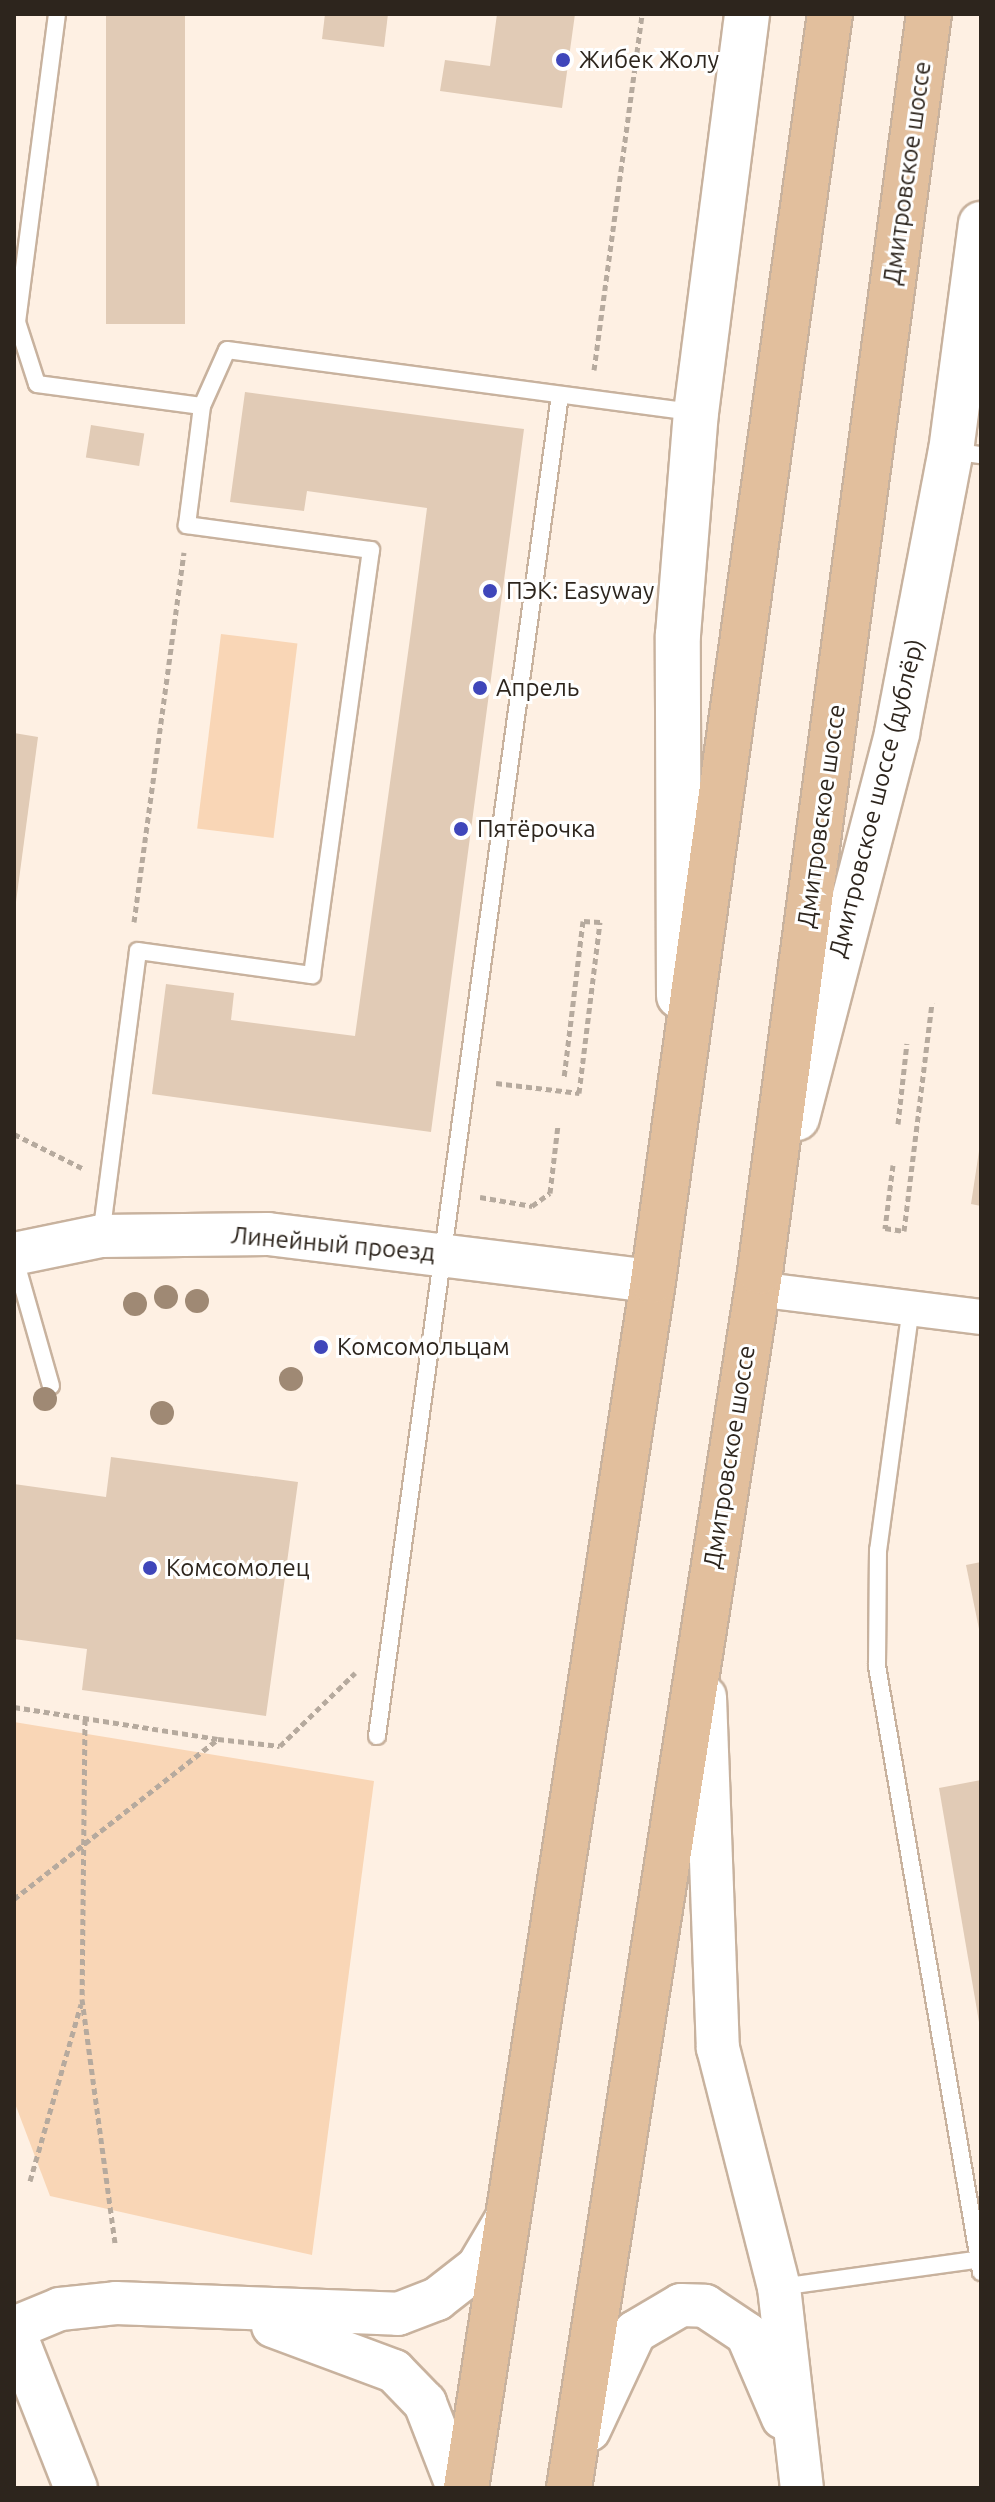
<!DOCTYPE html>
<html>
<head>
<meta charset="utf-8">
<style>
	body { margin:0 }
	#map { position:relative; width:995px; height:2502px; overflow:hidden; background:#fef0e3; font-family:Ubuntu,sans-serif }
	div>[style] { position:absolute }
	.green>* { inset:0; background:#f9d6b6; transform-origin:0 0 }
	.building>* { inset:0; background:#e1cbb6; transform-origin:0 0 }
	.path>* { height:5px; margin-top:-2.5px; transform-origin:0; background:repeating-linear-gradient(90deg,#b6aa9e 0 6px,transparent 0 10px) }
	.roads { filter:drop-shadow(2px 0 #c8b29e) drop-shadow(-2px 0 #c8b29e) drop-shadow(0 2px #c8b29e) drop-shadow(0 -2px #c8b29e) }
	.service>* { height:16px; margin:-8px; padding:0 8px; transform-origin:8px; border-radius:8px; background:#fff }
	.minor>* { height:34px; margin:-17px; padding:0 17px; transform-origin:17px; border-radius:17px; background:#fff }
	.tertiary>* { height:42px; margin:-21px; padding:0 21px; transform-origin:21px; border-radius:21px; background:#fff }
	.secondary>* { height:44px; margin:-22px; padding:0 22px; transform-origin:22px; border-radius:22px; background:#fff }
	.primary>* { height:44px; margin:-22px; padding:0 22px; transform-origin:22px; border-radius:22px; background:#e2bf9d }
	.trees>* { width:24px; height:24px; margin:-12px; border-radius:50%; background:#9f8974 }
	.dots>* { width:22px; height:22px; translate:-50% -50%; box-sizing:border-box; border:4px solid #fff; border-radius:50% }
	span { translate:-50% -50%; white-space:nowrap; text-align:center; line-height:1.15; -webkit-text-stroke:6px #fff; paint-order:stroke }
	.poi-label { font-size:24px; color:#2d251d }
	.left { translate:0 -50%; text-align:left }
	.street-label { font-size:24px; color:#2d251d }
	.frame { position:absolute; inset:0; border:16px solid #2d251d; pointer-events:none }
</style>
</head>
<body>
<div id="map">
	<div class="green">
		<i style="left:221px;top:634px;width:77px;height:196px;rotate:7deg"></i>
		<i style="clip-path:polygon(14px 1722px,374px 1781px,312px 2255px,50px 2196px,14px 2101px)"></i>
	</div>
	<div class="building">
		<i style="left:106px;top:14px;width:79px;height:310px"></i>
		<i style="clip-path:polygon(325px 14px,388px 14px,384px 47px,322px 39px)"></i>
		<i style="clip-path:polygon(497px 14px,575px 14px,562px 108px,440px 91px,445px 60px,490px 66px)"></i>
		<i style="clip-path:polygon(245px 392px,524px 429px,431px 1132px,152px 1094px,166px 984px,234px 993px,231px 1020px,355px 1036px,411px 631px,427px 508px,307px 491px,304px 511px,230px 502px)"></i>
		<i style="left:91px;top:425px;width:54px;height:33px;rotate:9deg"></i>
		<i style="clip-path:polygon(14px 733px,38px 737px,16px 902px,14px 901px)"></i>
		<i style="clip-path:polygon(981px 1138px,981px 1206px,971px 1204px)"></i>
		<i style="clip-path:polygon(111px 1457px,298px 1482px,266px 1716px,82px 1690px,87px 1649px,14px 1639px,14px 1484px,106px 1497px)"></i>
		<i style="clip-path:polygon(981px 1562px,981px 1634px,980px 1634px,966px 1565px)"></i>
		<i style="clip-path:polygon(981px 1780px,981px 2022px,979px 2022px,939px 1788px)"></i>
	</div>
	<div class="path">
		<i style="left:594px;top:370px;width:359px;rotate:-82.3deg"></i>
		<i style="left:134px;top:922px;width:373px;rotate:-82.3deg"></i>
		<i style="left:496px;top:1083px;width:84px;rotate:6.9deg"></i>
		<i style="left:579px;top:1093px;width:172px;rotate:-83deg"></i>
		<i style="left:600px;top:922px;width:17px;rotate:-177deg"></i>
		<i style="left:583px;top:921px;width:158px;rotate:96.9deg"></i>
		<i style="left:898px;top:1124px;width:81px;rotate:-83.7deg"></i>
		<i style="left:14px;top:1134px;width:76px;rotate:26.6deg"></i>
		<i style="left:893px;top:1165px;width:64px;rotate:97.2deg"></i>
		<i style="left:885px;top:1228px;width:19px;rotate:9deg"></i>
		<i style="left:904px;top:1231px;width:230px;rotate:-83deg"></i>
		<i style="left:480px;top:1197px;width:53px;rotate:9.8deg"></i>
		<i style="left:532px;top:1206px;width:22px;rotate:-36deg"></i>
		<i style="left:550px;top:1193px;width:68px;rotate:-83.3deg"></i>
		<i style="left:14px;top:1707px;width:206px;rotate:8.9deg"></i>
		<i style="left:85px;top:1719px;width:280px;rotate:90.6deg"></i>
		<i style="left:82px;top:1999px;width:246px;rotate:82.3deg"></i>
		<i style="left:14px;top:1899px;width:259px;rotate:-38.1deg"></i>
		<i style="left:218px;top:1739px;width:62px;rotate:6.4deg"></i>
		<i style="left:280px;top:1746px;width:105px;rotate:-44.2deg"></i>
		<i style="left:30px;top:2181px;width:184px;rotate:-73.9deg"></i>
	</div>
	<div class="roads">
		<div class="service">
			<i style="left:57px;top:14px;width:311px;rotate:97.4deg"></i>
			<i style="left:17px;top:322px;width:65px;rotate:72.1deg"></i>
			<i style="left:37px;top:384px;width:166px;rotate:7.6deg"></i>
			<i style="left:202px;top:406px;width:61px;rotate:-65.9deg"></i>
			<i style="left:227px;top:350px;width:471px;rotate:7.6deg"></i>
			<i style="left:951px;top:451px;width:30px;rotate:8deg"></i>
			<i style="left:101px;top:1236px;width:287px;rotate:-82.6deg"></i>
			<i style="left:138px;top:951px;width:176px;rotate:7.9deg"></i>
			<i style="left:312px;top:975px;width:429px;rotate:-82.1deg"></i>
			<i style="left:371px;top:550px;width:186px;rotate:-172.3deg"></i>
			<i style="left:187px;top:525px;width:120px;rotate:-82.8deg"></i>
			<i style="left:14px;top:1256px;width:135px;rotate:74.1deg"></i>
			<i style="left:911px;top:1307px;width:245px;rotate:97.7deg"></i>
			<i style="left:878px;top:1550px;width:116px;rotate:90.5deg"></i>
			<i style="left:877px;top:1666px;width:615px;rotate:80.26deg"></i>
			<i style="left:377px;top:1736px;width:1353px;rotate:-82.23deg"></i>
			<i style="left:780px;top:2287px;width:203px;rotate:-7.9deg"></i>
		</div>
		<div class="minor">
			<i style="left:756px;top:1289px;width:227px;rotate:7.1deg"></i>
		</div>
		<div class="tertiary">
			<i style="left:14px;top:1254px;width:89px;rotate:-11.7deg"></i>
			<i style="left:101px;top:1236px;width:167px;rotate:-0.7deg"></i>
			<i style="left:268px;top:1234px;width:388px;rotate:7deg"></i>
			<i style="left:705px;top:1697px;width:351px;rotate:87.9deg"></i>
			<i style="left:718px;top:2048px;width:247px;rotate:75.7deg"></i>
			<i style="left:779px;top:2287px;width:202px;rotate:83.5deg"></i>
			<i style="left:273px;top:2326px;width:129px;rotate:20.4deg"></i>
			<i style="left:394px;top:2371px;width:45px;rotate:45.9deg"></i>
			<i style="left:425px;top:2403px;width:91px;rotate:68.8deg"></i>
			<i style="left:14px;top:2328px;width:50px;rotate:-22.4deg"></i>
			<i style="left:60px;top:2309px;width:56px;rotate:-6.1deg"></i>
			<i style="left:116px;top:2303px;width:282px;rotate:2.2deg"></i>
			<i style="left:398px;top:2314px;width:42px;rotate:-21deg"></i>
			<i style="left:437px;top:2299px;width:52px;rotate:-38deg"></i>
			<i style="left:478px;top:2267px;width:57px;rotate:-59.4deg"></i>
			<i style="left:14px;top:2331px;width:169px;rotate:68.5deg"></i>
			<i style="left:589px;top:2430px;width:108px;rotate:-64.9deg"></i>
			<i style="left:635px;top:2332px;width:53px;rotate:-30.4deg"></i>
			<i style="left:681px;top:2305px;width:24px;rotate:2deg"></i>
			<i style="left:705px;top:2306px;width:50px;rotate:33.7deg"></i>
			<i style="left:747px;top:2334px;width:91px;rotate:66.8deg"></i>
		</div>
		<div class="secondary">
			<i style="left:679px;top:996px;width:361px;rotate:-90.2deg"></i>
			<i style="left:678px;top:635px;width:223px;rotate:-85.4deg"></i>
			<i style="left:696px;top:413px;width:402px;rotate:-82.7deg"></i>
			<i style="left:797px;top:1118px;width:398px;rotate:-75.4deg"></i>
			<i style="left:897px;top:733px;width:287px;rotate:-79.2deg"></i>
			<i style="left:951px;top:451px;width:229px;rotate:-82.5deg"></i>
		</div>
		<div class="primary">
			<i style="left:466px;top:2488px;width:1221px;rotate:-81.19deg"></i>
			<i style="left:653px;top:1281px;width:1279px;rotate:-82.05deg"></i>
			<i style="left:569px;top:2488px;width:1231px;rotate:-81.07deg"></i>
			<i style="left:760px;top:1272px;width:1269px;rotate:-82.35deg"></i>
		</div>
	</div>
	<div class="trees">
		<i style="left:166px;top:1297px"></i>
		<i style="left:197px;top:1301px"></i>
		<i style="left:135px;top:1304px"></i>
		<i style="left:291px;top:1379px"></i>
		<i style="left:45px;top:1399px"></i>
		<i style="left:162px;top:1413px"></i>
	</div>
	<div class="dots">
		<i style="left:563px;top:60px;background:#3f46ba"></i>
		<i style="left:490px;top:591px;background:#3f46ba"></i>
		<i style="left:480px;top:688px;background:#3f46ba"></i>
		<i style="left:461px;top:829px;background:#3f46ba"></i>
		<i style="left:321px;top:1347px;background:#3f46ba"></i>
		<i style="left:150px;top:1568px;background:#3f46ba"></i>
	</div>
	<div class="poi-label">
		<span class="left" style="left:579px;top:60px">Жибек Жолу</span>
		<span class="left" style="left:506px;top:591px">ПЭК: Easyway</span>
		<span class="left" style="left:496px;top:688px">Апрель</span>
		<span class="left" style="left:477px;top:829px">Пятёрочка</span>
		<span class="left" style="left:337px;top:1347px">Комсомольцам</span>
		<span class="left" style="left:166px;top:1568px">Комсомолец</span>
	</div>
	<div class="street-label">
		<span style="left:907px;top:173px;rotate:-82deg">Дмитровское шоссе</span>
		<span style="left:876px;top:798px;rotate:-76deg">Дмитровское шоссе (дублёр)</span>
		<span style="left:821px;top:816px;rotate:-82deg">Дмитровское шоссе</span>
		<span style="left:333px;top:1244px;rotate:5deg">Линейный проезд</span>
		<span style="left:729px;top:1457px;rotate:-81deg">Дмитровское шоссе</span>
	</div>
	<div class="frame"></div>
</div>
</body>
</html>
